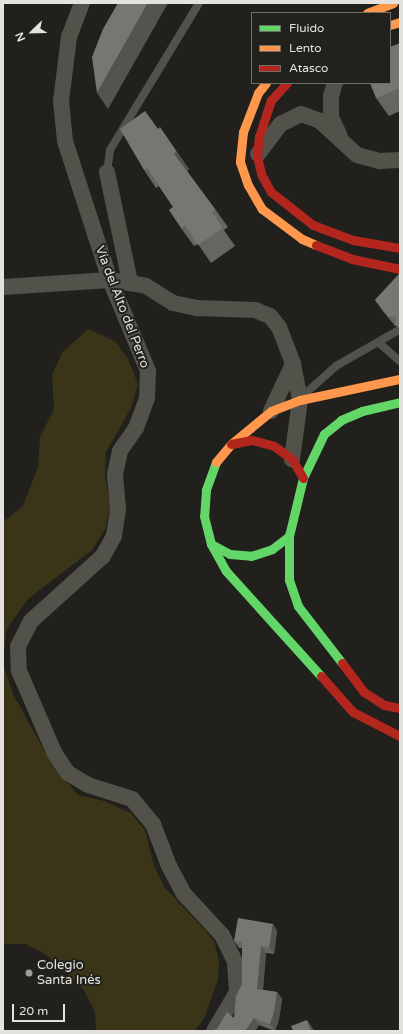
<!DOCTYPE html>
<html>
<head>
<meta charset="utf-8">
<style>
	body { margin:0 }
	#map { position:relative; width:403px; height:1034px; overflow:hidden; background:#21201c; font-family:"Varela Round",sans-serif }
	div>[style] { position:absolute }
	.green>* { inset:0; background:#3a3518 }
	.lane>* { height:8px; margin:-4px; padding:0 4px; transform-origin:4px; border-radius:4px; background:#52514a }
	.street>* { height:16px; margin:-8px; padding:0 8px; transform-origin:8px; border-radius:8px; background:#52514a }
	.fast>* { height:9px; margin:-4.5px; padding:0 4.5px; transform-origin:4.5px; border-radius:4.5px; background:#63d668 }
	.slow>* { height:9px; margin:-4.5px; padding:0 4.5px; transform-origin:4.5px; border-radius:4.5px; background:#ff974d }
	.jam>* { height:9px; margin:-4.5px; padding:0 4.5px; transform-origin:4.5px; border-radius:4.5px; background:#b3261e }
	.wall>* { inset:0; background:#656562 }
	.shaded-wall>* { inset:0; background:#535350 }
	.building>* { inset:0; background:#767672 }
	.dots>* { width:11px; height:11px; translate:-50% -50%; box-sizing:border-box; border:2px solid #22211b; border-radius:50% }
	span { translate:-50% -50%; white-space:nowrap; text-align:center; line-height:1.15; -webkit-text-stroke:4px #22211b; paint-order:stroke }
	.street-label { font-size:13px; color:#e3e2de }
	.poi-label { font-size:13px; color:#e3e2de }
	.left { translate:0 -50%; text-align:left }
	.frame { position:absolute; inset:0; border:4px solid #e3e2de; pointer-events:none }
	.legend { position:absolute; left:251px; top:12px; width:140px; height:72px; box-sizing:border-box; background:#22211b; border:1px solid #6f6e69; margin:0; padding:5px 7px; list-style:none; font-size:12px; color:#e3e2de }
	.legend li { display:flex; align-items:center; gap:8px; height:20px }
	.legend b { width:20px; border:1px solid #6f6e69 }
	.north { position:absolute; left:12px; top:12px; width:40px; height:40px; -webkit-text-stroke:3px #22211b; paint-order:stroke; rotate:247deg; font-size:11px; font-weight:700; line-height:16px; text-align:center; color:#e3e2de }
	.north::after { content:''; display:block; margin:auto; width:14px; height:18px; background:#e3e2de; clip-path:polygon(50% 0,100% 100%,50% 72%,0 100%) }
	.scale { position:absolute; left:12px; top:1004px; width:53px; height:18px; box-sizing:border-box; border:2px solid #e3e2de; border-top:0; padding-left:5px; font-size:12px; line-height:14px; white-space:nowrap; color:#e3e2de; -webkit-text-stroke:3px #22211b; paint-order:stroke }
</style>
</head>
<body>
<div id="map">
	<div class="green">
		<i style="clip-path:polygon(88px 329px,115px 341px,128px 359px,138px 384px,131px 408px,106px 452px,105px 476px,110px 507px,105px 529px,92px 550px,28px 599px,7px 628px,3px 659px,3px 522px,23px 506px,38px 467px,40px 437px,54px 409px,52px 375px,62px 353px)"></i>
		<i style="clip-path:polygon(3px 664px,13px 694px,51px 763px,78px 795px,104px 801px,131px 813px,145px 830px,154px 866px,165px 888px,207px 932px,215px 944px,219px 961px,218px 980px,204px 1018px,195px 1031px,96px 1031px,95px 1012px,84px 990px,69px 975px,45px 954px,25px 944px,3px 944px)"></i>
	</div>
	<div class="lane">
		<i style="left:107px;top:172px;width:22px;rotate:-82deg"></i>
		<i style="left:110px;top:150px;width:172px;rotate:-58.8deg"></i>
		<i style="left:379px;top:343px;width:28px;rotate:41deg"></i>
		<i style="left:306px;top:393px;width:40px;rotate:-42deg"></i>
		<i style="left:336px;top:366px;width:73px;rotate:-29.7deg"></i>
	</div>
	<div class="street">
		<i style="left:82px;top:3px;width:36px;rotate:111deg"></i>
		<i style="left:69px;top:37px;width:64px;rotate:97.1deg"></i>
		<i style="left:61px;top:101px;width:40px;rotate:84.3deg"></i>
		<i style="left:65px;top:141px;width:146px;rotate:72.1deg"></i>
		<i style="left:110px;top:280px;width:99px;rotate:67.3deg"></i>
		<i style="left:148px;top:371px;width:27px;rotate:92deg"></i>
		<i style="left:147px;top:398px;width:32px;rotate:110deg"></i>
		<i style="left:136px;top:428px;width:28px;rotate:125deg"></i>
		<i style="left:120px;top:451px;width:25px;rotate:102deg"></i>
		<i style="left:115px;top:475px;width:35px;rotate:85deg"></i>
		<i style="left:118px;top:510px;width:26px;rotate:99deg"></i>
		<i style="left:114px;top:536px;width:23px;rotate:119deg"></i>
		<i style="left:103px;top:556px;width:97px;rotate:137.9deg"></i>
		<i style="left:31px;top:621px;width:28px;rotate:117deg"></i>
		<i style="left:18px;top:646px;width:25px;rotate:88deg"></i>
		<i style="left:19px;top:671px;width:90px;rotate:66.6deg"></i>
		<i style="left:55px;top:754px;width:23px;rotate:56deg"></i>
		<i style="left:68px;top:773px;width:23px;rotate:31deg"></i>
		<i style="left:88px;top:785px;width:46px;rotate:17.7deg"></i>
		<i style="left:132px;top:799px;width:33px;rotate:50deg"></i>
		<i style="left:153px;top:824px;width:45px;rotate:69.1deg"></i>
		<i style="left:169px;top:866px;width:32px;rotate:62deg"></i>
		<i style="left:184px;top:894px;width:56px;rotate:47.2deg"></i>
		<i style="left:222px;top:935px;width:30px;rotate:64deg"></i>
		<i style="left:235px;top:962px;width:30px;rotate:86deg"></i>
		<i style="left:237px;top:992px;width:45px;rotate:120.5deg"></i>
		<i style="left:335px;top:83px;width:14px;rotate:107deg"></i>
		<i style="left:331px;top:96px;width:21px;rotate:90deg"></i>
		<i style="left:331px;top:117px;width:21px;rotate:65deg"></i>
		<i style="left:258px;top:154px;width:38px;rotate:-53deg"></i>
		<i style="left:281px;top:124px;width:22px;rotate:-27deg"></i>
		<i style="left:301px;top:114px;width:20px;rotate:20deg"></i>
		<i style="left:320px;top:121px;width:50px;rotate:42.6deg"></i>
		<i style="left:357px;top:155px;width:24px;rotate:15deg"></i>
		<i style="left:380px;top:161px;width:20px;rotate:-3deg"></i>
		<i style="left:107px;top:172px;width:112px;rotate:78.2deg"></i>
		<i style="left:3px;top:287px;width:107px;rotate:-3.7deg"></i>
		<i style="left:110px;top:280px;width:36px;rotate:9deg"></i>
		<i style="left:146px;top:286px;width:32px;rotate:32deg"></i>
		<i style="left:173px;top:303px;width:25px;rotate:12deg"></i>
		<i style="left:197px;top:308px;width:58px;rotate:2deg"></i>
		<i style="left:255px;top:310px;width:16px;rotate:22deg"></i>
		<i style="left:270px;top:316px;width:14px;rotate:51deg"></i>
		<i style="left:279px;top:327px;width:40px;rotate:69deg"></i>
		<i style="left:293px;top:364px;width:37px;rotate:79deg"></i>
		<i style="left:300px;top:400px;width:60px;rotate:97.7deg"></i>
		<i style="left:271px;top:411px;width:52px;rotate:-64.9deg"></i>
	</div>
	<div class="fast">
		<i style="left:216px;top:462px;width:30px;rotate:110deg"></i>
		<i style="left:206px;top:490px;width:26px;rotate:94deg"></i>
		<i style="left:204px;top:516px;width:29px;rotate:76deg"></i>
		<i style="left:211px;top:544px;width:31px;rotate:61deg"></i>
		<i style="left:226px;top:571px;width:142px;rotate:47.9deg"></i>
		<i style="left:211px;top:544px;width:21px;rotate:28deg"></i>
		<i style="left:230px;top:554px;width:21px;rotate:5deg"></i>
		<i style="left:251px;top:556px;width:22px;rotate:-18deg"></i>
		<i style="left:272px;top:549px;width:21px;rotate:-37deg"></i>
		<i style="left:342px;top:663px;width:72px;rotate:-127.7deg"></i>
		<i style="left:298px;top:606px;width:28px;rotate:-109deg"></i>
		<i style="left:289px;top:580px;width:44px;rotate:-90deg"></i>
		<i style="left:289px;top:536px;width:60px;rotate:-76.4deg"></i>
		<i style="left:303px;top:478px;width:49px;rotate:-64.5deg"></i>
		<i style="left:324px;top:434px;width:22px;rotate:-39deg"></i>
		<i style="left:341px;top:420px;width:23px;rotate:-23deg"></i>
		<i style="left:362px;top:411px;width:39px;rotate:-13deg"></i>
	</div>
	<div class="slow">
		<i style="left:367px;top:13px;width:28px;rotate:-21deg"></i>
		<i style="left:390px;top:25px;width:10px;rotate:-17deg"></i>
		<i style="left:266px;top:83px;width:13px;rotate:129deg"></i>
		<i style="left:258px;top:93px;width:42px;rotate:111deg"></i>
		<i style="left:243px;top:132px;width:30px;rotate:96deg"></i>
		<i style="left:240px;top:162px;width:24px;rotate:71deg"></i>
		<i style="left:248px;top:185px;width:28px;rotate:60deg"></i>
		<i style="left:262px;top:209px;width:50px;rotate:36.9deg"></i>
		<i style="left:302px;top:239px;width:15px;rotate:23deg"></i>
		<i style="left:216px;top:462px;width:23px;rotate:-50deg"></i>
		<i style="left:231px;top:444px;width:52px;rotate:-39.5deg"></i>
		<i style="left:271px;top:411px;width:31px;rotate:-21deg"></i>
		<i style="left:300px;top:400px;width:102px;rotate:-11.9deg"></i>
	</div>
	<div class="jam">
		<i style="left:287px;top:83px;width:23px;rotate:133deg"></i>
		<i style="left:271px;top:100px;width:38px;rotate:108deg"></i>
		<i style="left:259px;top:136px;width:20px;rotate:96deg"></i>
		<i style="left:257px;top:156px;width:18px;rotate:77deg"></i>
		<i style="left:261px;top:174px;width:21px;rotate:61deg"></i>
		<i style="left:271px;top:192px;width:53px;rotate:38.2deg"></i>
		<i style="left:313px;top:225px;width:43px;rotate:20.6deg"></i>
		<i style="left:353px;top:240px;width:48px;rotate:9.7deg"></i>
		<i style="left:316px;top:245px;width:39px;rotate:21deg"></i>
		<i style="left:352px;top:259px;width:49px;rotate:11.8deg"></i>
		<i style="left:231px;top:444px;width:21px;rotate:-11deg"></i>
		<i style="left:252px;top:440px;width:23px;rotate:15deg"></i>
		<i style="left:274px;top:446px;width:22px;rotate:36deg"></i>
		<i style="left:292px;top:459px;width:22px;rotate:60deg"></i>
		<i style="left:342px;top:663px;width:36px;rotate:53deg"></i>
		<i style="left:364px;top:692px;width:24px;rotate:33deg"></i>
		<i style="left:384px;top:705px;width:16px;rotate:11deg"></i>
		<i style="left:321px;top:676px;width:48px;rotate:48.4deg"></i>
		<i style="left:353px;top:712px;width:53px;rotate:27.1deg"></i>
	</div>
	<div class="wall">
		<i style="clip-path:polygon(400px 43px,400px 111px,389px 116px,376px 98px)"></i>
		<i style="clip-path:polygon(158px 129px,189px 169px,187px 171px,215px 209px,228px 227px,224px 230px,235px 246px,211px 263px,198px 244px,194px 246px,181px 228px,173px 207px,159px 186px,156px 188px,144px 170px)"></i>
		<i style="clip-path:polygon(400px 273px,400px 331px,397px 326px,395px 326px,382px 310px,375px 300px)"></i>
		<i style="clip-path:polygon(277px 931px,274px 954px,266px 953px,263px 990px,277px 992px,282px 999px,279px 1019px,275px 1031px,259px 1025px,255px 1031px,212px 1031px,217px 1029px,234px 1018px,242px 984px,242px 948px,239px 948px,234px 941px)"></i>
	</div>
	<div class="shaded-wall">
		<i style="clip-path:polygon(148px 3px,168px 3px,108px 109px,97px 93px)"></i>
		<i style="clip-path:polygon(160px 127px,189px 169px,186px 172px,174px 154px)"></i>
		<i style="clip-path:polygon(273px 924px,277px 931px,274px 954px,269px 947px)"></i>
		<i style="clip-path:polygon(261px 946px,266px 953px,262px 996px,257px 989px)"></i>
		<i style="clip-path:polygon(277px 992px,282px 999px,279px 1019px,275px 1031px,270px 1024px)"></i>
		<i style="clip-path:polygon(254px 1018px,259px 1025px,255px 1031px,245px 1031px)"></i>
		<i style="clip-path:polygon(307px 1020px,312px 1027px,314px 1031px,311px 1031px)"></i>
	</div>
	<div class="building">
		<i style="clip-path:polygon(118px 3px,148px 3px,97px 93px,92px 57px,103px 29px)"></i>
		<i style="clip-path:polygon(400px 43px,400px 88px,376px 98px,370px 83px,390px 83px,390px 47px)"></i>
		<i style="clip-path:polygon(145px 111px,158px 129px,160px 127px,176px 151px,174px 154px,215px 209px,212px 212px,223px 228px,198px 245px,185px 225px,181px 228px,169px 210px,173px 207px,147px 168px,144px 170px,120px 129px)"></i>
		<i style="clip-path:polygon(400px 273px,400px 329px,395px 324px,396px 317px,388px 316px,375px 300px)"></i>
		<i style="clip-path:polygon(238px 918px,273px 924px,269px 947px,261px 946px,257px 989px,277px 992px,274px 1012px,270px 1024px,254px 1018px,245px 1031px,212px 1031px,217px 1029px,227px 1012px,234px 1018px,236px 996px,242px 984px,242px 942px,234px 941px)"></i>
		<i style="clip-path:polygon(307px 1020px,311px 1031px,293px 1031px,291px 1026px)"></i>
	</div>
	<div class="dots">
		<i style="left:29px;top:973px;background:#9f9e9a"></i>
	</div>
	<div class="street-label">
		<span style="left:122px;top:307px;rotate:69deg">Vía del Alto del Perro</span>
	</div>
	<div class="poi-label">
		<span class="left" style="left:37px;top:973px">Colegio<br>Santa Inés</span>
	</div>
	<div class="frame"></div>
	<ul class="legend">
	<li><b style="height:5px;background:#63d668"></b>Fluido</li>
	<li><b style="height:5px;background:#ff974d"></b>Lento</li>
	<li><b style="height:5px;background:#b3261e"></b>Atasco</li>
	</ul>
	<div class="north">N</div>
	<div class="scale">20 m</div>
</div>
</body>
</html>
